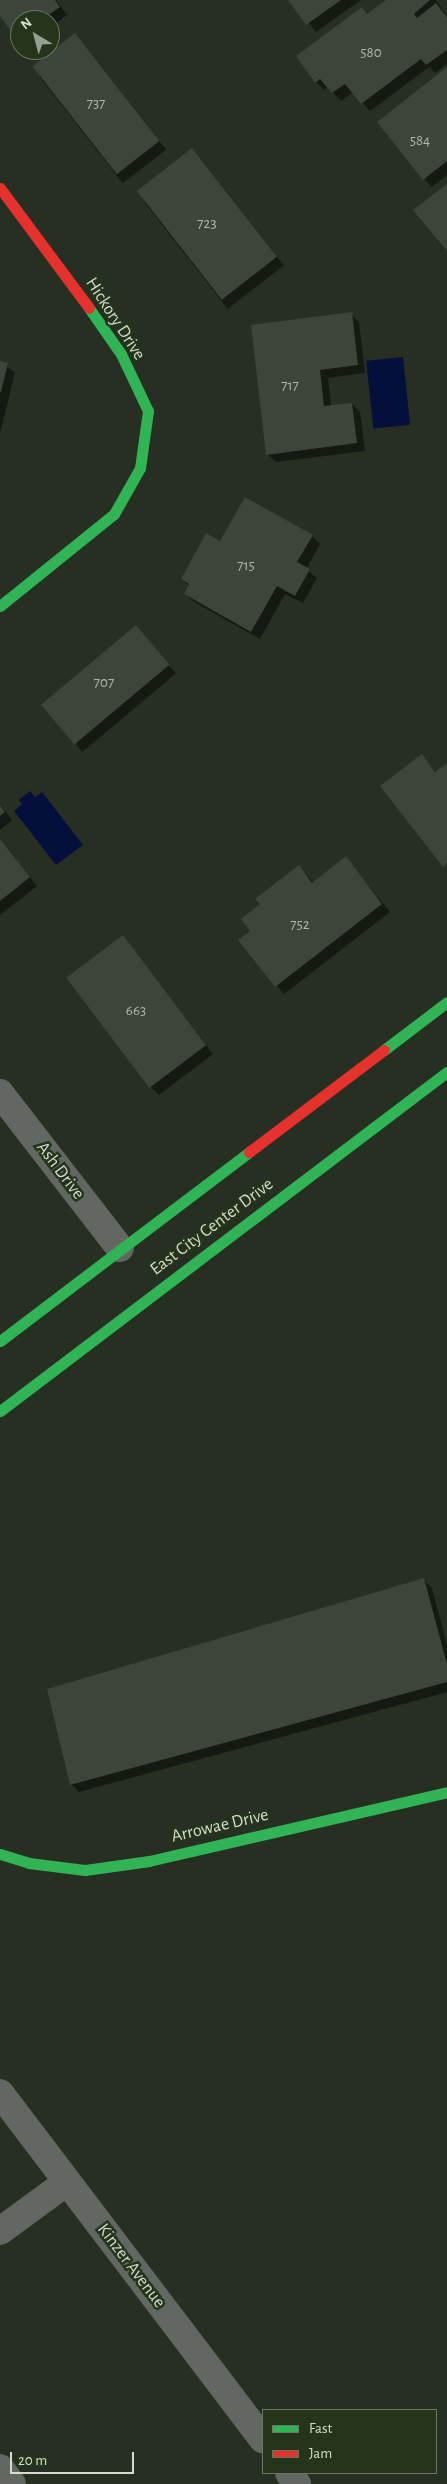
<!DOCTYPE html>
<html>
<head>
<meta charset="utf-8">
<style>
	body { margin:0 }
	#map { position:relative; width:447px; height:2484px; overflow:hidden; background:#262f22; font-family:"Alegreya Sans",sans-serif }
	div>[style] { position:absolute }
	.water>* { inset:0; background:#04103b; transform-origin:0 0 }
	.shadow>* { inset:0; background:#0007; transform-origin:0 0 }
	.building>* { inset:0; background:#3d4439; transform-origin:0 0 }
	.street>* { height:28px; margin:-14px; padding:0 14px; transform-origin:14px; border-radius:14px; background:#636761 }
	.fast>* { height:11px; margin:-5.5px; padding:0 5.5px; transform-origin:5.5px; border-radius:5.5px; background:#30b455 }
	.jam>* { height:11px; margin:-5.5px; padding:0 5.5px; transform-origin:5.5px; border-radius:5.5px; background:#e5322d }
	span { translate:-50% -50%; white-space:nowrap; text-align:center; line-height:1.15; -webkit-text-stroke:5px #24351c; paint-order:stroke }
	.number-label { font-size:15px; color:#adb7a8 }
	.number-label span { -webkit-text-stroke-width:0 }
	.street-label { font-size:18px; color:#d2ddcd }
	.legend { position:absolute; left:262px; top:2409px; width:175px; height:65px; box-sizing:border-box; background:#24351c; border:1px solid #6a7863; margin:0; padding:6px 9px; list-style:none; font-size:15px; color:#d2ddcd }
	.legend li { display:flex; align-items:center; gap:10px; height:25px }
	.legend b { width:25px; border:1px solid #6a7863 }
	.north { position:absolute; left:10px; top:10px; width:50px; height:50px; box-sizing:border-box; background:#24351c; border:1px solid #6a7863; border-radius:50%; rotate:323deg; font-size:14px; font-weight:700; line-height:20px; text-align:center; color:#d2ddcd }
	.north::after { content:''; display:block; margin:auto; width:18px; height:22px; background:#96a091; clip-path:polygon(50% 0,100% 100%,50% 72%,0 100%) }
	.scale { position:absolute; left:10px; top:2452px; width:124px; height:22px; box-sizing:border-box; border:2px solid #d2ddcd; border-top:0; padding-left:6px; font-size:15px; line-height:18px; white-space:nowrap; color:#d2ddcd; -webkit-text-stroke:4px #24351c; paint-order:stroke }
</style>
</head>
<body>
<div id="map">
	<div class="water">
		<i style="left:403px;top:357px;width:68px;height:37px;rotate:84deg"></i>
		<i style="clip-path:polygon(30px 791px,35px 797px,42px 792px,83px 845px,56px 865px,14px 811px,22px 804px,19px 800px)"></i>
	</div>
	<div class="shadow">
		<i style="clip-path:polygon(0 0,56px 0,67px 15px,50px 28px,50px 20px,20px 20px,20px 40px,0 13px)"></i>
		<i style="clip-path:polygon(290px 0,361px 0,316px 32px)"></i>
		<i style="clip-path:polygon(388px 0,436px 0,447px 16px,447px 64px,435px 73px,429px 67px,370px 111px,353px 92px,341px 101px,328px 87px,324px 90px,316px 82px,362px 8px,368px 15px)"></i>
		<i style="left:83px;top:43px;width:135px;height:55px;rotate:52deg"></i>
		<i style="clip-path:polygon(447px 68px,447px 175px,432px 187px,424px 179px)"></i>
		<i style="left:200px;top:158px;width:136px;height:71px;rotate:52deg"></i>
		<i style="clip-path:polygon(351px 314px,359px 322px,365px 373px,328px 378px,331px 406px,352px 404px,360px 412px,365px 451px,276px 462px,267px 454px)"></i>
		<i style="clip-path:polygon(0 362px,15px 372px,0 434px)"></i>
		<i style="clip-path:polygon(312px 536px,320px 544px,306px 569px,317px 578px,303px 603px,285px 594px,260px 639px,194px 602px,185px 594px,189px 586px,182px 579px,220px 543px)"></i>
		<i style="left:136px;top:626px;width:62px;height:122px;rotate:50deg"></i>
		<i style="clip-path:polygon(422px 756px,437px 773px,447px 764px,447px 869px)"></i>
		<i style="clip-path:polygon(0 805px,12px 820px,0 830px)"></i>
		<i style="clip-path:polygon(0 839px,37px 886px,0 915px)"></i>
		<i style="clip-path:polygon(346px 858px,390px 912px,284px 994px,240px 940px,252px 931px,261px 905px,299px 867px,314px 883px)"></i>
		<i style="clip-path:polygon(123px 936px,213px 1054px,159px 1095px,151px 1087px)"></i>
		<i style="clip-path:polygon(424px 1580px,432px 1588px,447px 1645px,447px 1692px,79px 1792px,71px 1784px)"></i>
	</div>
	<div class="building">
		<i style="clip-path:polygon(0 0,55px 0,60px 7px,41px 20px,20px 20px,20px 35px,16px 38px,0 16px)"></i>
		<i style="clip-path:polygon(288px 0,341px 0,306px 25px)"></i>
		<i style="clip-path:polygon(386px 0,430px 0,414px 14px,417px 18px,436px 3px,447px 17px,447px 50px,426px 65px,421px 59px,361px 104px,345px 84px,332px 93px,320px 79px,315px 83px,296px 56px,362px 7px,367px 14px)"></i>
		<i style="left:75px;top:33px;width:137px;height:54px;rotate:52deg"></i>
		<i style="clip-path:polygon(447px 67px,447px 161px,423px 180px,377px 122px)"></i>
		<i style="left:192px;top:148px;width:138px;height:70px;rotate:52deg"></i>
		<i style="clip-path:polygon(447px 184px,447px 251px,413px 210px)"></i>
		<i style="clip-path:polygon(352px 312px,358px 365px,320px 370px,324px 406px,352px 403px,357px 443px,266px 455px,251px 325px)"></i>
		<i style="clip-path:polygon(0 361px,8px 363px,1px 392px,0 392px)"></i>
		<i style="clip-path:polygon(245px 497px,313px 535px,297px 562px,310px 569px,295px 596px,277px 586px,251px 632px,184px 594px,189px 584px,181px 579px,206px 533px,220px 541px)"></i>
		<i style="left:136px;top:625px;width:52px;height:124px;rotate:50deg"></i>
		<i style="clip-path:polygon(422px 754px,435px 772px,447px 763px,447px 863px,443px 867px,380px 786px)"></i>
		<i style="clip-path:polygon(0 805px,5px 812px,0 816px)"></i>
		<i style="clip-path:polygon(0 839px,30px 877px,0 901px)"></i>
		<i style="clip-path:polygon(346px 856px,382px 904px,275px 987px,238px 940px,250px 931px,241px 919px,260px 904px,255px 899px,299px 865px,312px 883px)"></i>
		<i style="left:123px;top:935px;width:138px;height:71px;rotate:53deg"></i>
		<i style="clip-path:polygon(424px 1578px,447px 1664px,447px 1682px,70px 1785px,47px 1689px)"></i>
	</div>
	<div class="street">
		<i style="left:0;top:1093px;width:196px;rotate:52.3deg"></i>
		<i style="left:0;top:2093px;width:435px;rotate:52.8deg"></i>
		<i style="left:0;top:2231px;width:83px;rotate:-36.2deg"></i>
		<i style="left:0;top:2468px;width:20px;rotate:53deg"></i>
		<i style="left:289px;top:2473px;width:14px;rotate:54deg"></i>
	</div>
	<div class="fast">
		<i style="left:0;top:606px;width:146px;rotate:-38.9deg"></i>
		<i style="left:114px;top:514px;width:53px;rotate:-60.5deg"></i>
		<i style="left:140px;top:468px;width:58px;rotate:-82deg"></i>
		<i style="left:148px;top:411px;width:63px;rotate:-115.3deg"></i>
		<i style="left:121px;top:354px;width:56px;rotate:-124.8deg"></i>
		<i style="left:384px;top:1050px;width:79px;rotate:-37.3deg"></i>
		<i style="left:0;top:1341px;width:313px;rotate:-37.2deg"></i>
		<i style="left:0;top:1411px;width:561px;rotate:-37.18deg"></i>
		<i style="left:0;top:1854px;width:30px;rotate:17deg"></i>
		<i style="left:29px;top:1863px;width:56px;rotate:7.1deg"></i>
		<i style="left:85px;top:1870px;width:65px;rotate:-8deg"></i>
		<i style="left:149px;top:1861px;width:306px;rotate:-13deg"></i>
	</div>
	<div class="jam">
		<i style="left:0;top:188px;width:149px;rotate:53.4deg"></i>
		<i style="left:249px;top:1152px;width:169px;rotate:-37.1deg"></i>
	</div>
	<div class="number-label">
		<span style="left:371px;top:53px">580</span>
		<span style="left:96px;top:104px">737</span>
		<span style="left:420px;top:141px">584</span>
		<span style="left:207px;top:224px">723</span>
		<span style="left:290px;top:386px">717</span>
		<span style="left:246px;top:566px">715</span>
		<span style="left:104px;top:683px">707</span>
		<span style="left:300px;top:925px">752</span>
		<span style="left:136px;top:1011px">663</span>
	</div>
	<div class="street-label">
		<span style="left:115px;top:319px;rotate:57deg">Hickory Drive</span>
		<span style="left:60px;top:1171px;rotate:53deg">Ash Drive</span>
		<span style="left:212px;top:1227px;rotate:-37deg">East City Center Drive</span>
		<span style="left:220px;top:1826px;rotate:-13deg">Arrowae Drive</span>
		<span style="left:131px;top:2266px;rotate:53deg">Kinzer Avenue</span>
	</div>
	<ul class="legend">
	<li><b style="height:6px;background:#30b455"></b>Fast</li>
	<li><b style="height:6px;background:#e5322d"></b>Jam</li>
	</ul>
	<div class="north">N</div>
	<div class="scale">20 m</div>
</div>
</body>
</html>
